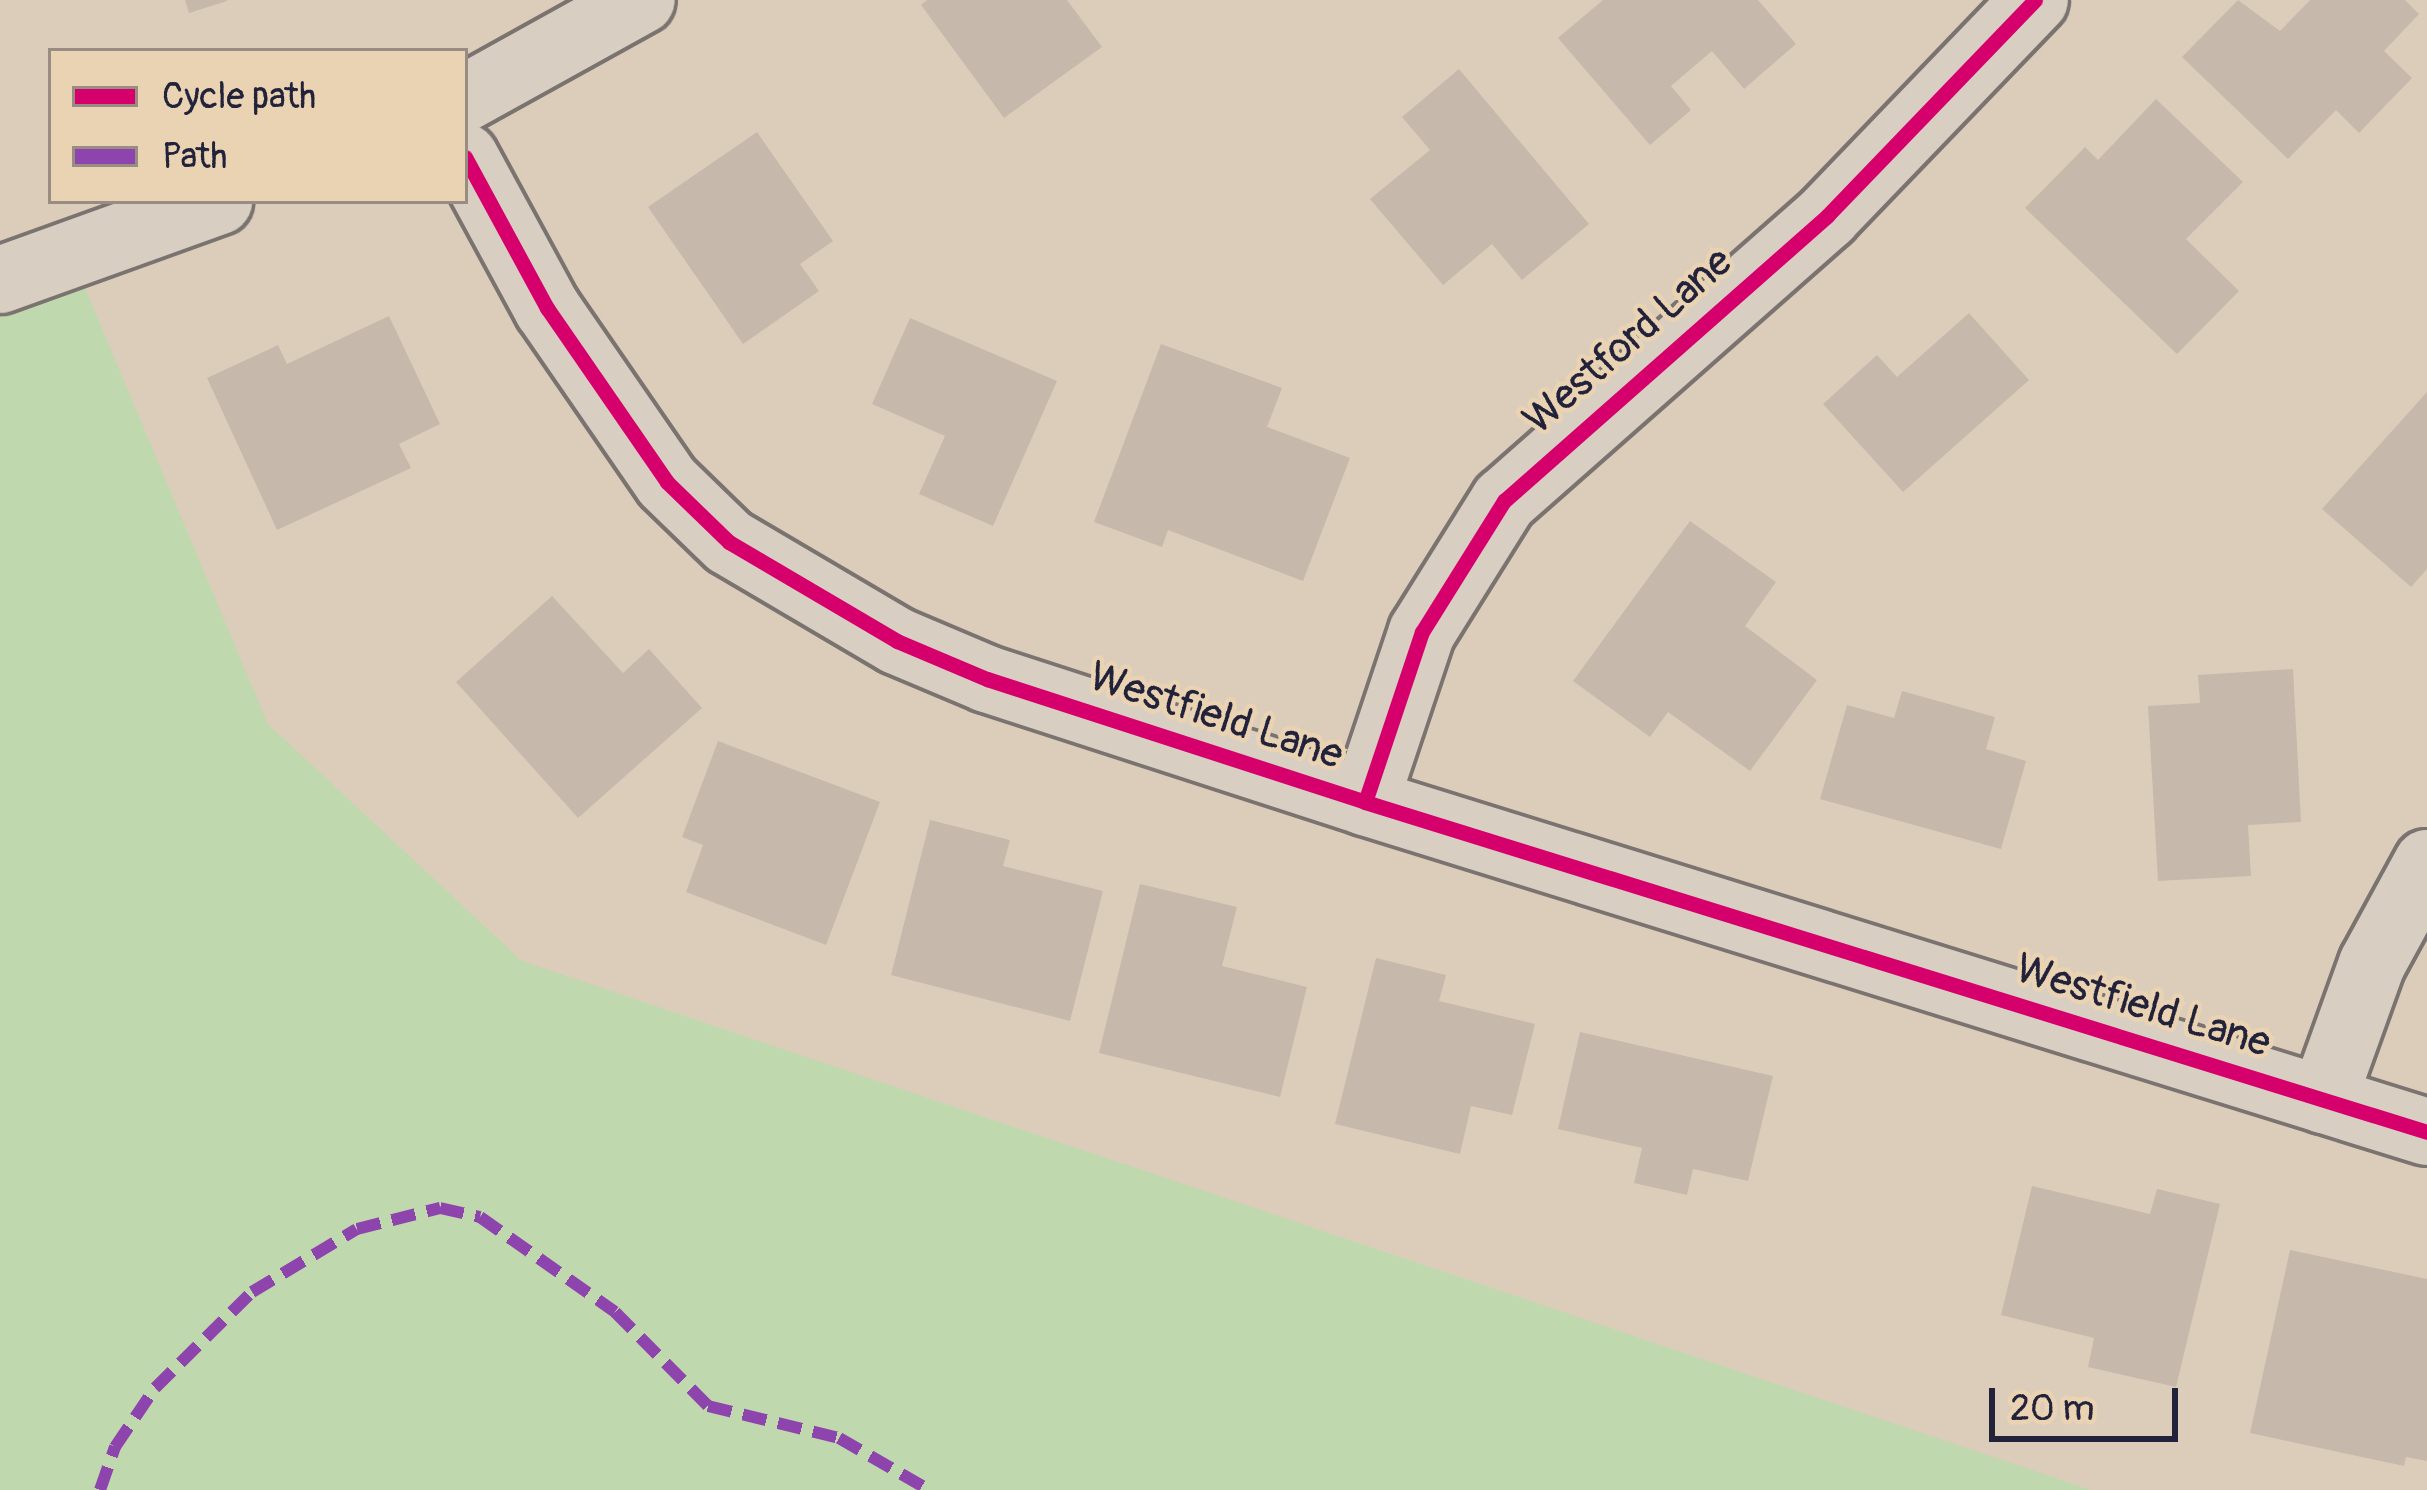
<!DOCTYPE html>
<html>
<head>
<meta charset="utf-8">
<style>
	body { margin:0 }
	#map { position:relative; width:2427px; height:1490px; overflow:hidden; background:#dccdba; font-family:Pangolin,sans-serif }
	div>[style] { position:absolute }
	.green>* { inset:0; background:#c0d8ae }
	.building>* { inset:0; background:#c7b8ac }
	.roads { filter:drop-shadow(3px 0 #7a7370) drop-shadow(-3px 0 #7a7370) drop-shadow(0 3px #7a7370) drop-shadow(0 -3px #7a7370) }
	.street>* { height:66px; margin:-33px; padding:0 33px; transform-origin:33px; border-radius:33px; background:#d8cfc2 }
	.quiet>* { height:12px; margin-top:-6px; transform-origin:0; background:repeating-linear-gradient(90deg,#8e44ad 0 24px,transparent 0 36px) }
	.cycleway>* { height:15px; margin:-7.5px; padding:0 7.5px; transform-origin:7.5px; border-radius:7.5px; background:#d6006c }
	span { translate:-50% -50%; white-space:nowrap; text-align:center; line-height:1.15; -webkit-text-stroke:9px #e9d3b2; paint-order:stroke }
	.street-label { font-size:42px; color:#22223b }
	.legend { position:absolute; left:48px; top:48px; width:420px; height:156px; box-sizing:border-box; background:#e9d3b2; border:3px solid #998c82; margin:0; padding:15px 21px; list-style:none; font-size:36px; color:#22223b }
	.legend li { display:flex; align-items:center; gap:24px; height:60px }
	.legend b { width:60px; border:3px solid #998c82 }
	.scale { position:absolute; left:1989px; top:1388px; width:189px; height:54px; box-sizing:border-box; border:6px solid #22223b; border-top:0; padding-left:15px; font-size:36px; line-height:42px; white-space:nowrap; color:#22223b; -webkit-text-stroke:9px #e9d3b2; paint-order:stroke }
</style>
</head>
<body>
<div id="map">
	<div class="green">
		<i style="clip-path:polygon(83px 283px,268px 724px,522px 961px,2091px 1490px,0 1490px,0 312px)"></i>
	</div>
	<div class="building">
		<i style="clip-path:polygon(185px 0,227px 0,227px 1px,189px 13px)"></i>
		<i style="clip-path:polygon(927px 0,1067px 0,1102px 47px,1004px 118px,921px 5px)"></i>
		<i style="clip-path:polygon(1603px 0,1758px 0,1796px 44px,1744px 89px,1712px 51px,1671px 86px,1691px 110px,1650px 145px,1558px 38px)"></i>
		<i style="clip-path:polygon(2238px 0,2280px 31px,2310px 0,2405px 0,2419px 14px,2384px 51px,2412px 78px,2359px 133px,2336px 110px,2288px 159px,2182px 57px)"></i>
		<i style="clip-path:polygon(1459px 69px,1589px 224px,1522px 280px,1492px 244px,1443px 285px,1370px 199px,1430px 150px,1402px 117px)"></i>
		<i style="clip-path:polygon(2156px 99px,2243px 182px,2186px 239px,2239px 291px,2177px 354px,2025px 208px,2085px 147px,2098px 160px)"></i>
		<i style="clip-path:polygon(757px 132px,833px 241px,800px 264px,819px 291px,743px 344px,648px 207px)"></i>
		<i style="clip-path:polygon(1969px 313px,2029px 380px,1903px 492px,1823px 404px,1877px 355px,1897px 377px)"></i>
		<i style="clip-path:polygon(389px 316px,440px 424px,399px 444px,411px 468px,277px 530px,207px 378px,278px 345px,287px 364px)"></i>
		<i style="clip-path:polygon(910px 318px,1057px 381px,993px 526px,919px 494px,945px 436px,872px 404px)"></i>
		<i style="clip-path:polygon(1161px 344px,1282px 388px,1267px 427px,1350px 458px,1303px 581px,1168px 530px,1162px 547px,1094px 522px)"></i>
		<i style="clip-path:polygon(2427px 392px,2427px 569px,2411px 587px,2322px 509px)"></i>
		<i style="clip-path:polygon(1690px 521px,1776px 582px,1745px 626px,1817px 680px,1750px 771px,1668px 712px,1650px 737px,1573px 681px)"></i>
		<i style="clip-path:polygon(552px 596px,623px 673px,649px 649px,702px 708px,578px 818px,456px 682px)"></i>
		<i style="clip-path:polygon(2293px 669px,2301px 822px,2248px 825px,2251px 876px,2158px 881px,2148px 706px,2200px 703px,2198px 675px)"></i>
		<i style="clip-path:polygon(1902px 691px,1995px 717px,1986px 749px,2026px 761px,2001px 849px,1820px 799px,1847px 705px,1894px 718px)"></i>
		<i style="clip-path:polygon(718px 741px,880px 802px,826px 945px,686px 892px,703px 845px,682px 837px)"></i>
		<i style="clip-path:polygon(930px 820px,1010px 840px,1003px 866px,1103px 891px,1070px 1021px,891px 975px)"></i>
		<i style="clip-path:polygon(1140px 884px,1237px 907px,1222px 966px,1307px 987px,1280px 1097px,1099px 1053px)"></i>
		<i style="clip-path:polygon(1376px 958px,1446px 975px,1439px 1001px,1535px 1024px,1512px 1115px,1471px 1106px,1460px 1154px,1335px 1124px)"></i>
		<i style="clip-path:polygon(1580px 1032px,1773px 1076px,1748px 1181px,1693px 1169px,1687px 1195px,1634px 1183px,1642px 1148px,1558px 1129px)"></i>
		<i style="clip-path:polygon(2032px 1186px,2150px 1214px,2157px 1189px,2220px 1204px,2176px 1387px,2088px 1367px,2094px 1338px,2001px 1315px)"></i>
		<i style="clip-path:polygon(2290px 1250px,2427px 1279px,2427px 1461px,2406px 1457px,2404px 1466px,2250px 1433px)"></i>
	</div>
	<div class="roads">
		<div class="street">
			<i style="left:465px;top:98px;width:202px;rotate:-29deg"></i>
			<i style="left:465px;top:157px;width:172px;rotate:61.5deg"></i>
			<i style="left:547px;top:308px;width:211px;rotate:55.4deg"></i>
			<i style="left:667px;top:482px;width:86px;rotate:44.1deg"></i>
			<i style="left:729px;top:542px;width:195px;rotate:30.5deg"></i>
			<i style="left:897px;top:641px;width:98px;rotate:22.9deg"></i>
			<i style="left:987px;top:679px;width:398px;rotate:18deg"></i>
			<i style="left:1365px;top:802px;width:1112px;rotate:17.26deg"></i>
			<i style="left:0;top:280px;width:233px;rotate:-19.8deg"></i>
			<i style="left:1365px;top:802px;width:179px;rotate:-71.5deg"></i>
			<i style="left:1422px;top:632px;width:155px;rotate:-58deg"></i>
			<i style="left:1504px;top:501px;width:431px;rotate:-41.4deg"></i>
			<i style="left:1827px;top:216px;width:300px;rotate:-46.1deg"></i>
			<i style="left:2323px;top:1100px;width:145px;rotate:-70.2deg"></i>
			<i style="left:2372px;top:964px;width:115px;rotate:-61.4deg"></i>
		</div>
	</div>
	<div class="quiet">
		<i style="left:100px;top:1490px;width:46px;rotate:-70.8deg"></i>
		<i style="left:115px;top:1447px;width:71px;rotate:-55.9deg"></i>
		<i style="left:155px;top:1388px;width:136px;rotate:-44.7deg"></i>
		<i style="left:252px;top:1292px;width:122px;rotate:-31deg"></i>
		<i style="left:357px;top:1229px;width:86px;rotate:-14.2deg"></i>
		<i style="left:440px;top:1208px;width:41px;rotate:12.7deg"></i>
		<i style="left:480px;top:1217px;width:165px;rotate:35.1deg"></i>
		<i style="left:615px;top:1312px;width:132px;rotate:45.3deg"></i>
		<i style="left:708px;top:1406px;width:135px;rotate:13.7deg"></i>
		<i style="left:839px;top:1438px;width:104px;rotate:30deg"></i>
	</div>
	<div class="cycleway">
		<i style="left:465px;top:157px;width:172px;rotate:61.5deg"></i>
		<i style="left:547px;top:308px;width:211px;rotate:55.4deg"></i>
		<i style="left:667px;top:482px;width:86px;rotate:44.1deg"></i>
		<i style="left:729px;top:542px;width:195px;rotate:30.5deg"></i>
		<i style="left:897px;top:641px;width:98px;rotate:22.9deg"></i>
		<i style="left:987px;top:679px;width:398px;rotate:18deg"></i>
		<i style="left:1365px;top:802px;width:1112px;rotate:17.26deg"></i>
		<i style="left:1365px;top:802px;width:179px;rotate:-71.5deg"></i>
		<i style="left:1422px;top:632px;width:155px;rotate:-58deg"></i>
		<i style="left:1504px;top:501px;width:431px;rotate:-41.4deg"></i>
		<i style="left:1827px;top:216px;width:300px;rotate:-46.1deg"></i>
	</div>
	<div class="street-label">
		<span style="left:1628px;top:341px;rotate:-41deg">Westford Lane</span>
		<span style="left:1216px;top:716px;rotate:18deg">Westfield Lane</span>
		<span style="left:2143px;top:1006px;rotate:17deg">Westfield Lane</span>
	</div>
	<ul class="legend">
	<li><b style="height:15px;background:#d6006c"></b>Cycle path</li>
	<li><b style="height:15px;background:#8e44ad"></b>Path</li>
	</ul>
	<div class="scale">20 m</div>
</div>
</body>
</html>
